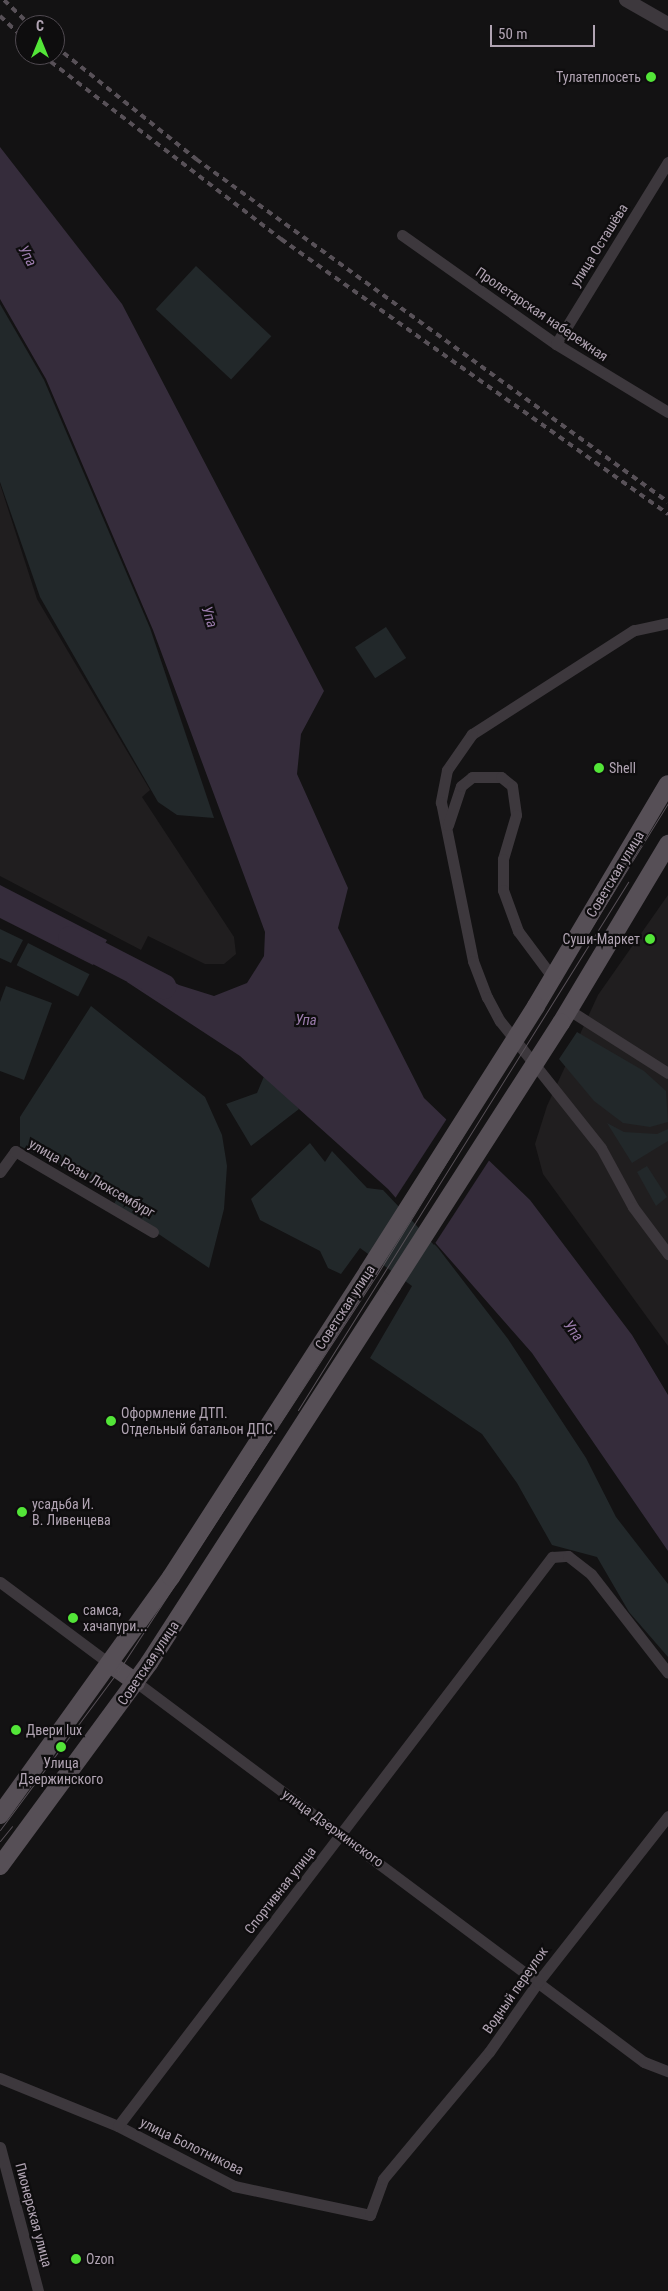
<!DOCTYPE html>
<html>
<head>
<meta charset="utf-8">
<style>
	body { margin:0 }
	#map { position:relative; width:668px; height:2291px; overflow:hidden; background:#131213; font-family:"Roboto Condensed",sans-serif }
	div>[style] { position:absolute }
	.built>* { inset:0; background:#201e1f }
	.green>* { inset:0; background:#22282a; transform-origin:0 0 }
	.water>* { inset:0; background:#352c3b }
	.pier>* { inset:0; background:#131213 }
	.river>* { height:25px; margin:-12.5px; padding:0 12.5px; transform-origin:12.5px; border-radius:12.5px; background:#352c3b }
	.minor>* { height:11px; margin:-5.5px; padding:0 5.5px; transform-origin:5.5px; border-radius:5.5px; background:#3d383d }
	.tertiary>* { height:14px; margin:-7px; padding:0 7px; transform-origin:7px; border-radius:7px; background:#3d383d }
	.primary>* { height:18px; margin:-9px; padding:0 9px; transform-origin:9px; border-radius:9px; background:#564f56 }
	.tram>* { height:1px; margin:-0.5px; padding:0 0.5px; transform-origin:0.5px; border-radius:0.5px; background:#585158 }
	.rail>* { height:4px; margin-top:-2px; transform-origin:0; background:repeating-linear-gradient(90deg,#585158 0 6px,transparent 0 11px) }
	.primary-bridge>* { height:18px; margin:-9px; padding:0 9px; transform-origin:9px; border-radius:9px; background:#564f56 }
	.dots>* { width:14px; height:14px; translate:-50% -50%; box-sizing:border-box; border:2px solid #0e0d0e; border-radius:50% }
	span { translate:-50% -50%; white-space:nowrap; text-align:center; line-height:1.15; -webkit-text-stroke:4.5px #0e0d0e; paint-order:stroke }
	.poi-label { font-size:14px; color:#b1a4b3 }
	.right { translate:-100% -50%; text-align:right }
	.left { translate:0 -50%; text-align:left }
	.street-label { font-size:14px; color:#b1a4b3 }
	.water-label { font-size:15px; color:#9b7cac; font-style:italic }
	.north { position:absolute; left:15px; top:15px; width:50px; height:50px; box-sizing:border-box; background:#0e0d0e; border:1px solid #4f4950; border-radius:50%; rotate:0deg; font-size:14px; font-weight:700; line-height:20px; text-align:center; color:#b1a4b3 }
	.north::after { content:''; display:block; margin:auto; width:18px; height:22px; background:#53e538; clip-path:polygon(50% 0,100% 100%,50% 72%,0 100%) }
	.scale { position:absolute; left:490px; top:25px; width:105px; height:22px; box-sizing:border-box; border:2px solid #b1a4b3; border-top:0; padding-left:6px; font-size:15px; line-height:18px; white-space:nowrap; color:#b1a4b3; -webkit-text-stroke:4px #0e0d0e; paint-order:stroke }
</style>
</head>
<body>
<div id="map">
	<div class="built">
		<i style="clip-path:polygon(0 484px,37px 599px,150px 790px,142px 797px,234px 937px,236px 954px,224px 964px,205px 964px,148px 936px,141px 950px,0 876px)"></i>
		<i style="clip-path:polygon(668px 895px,668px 1346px,543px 1174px,535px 1144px,547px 1106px,598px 995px)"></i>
	</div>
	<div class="green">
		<i style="left:196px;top:266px;width:103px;height:59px;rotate:43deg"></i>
		<i style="clip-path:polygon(0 304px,44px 380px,150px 628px,214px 818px,177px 815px,158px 802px,40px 597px,0 482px)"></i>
		<i style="left:386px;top:627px;width:37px;height:37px;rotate:57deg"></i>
		<i style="clip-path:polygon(0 929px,23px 940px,11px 963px,0 958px)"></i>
		<i style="left:28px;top:943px;width:69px;height:25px;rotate:27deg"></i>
		<i style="clip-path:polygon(6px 986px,52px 1003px,24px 1080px,0 1071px,0 1002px)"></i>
		<i style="clip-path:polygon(91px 1006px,205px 1097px,222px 1135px,227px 1166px,224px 1209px,209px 1268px,114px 1204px,119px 1195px,20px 1146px,20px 1117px)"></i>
		<i style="clip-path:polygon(577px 1032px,644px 1071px,666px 1091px,668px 1122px,650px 1127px,623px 1123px,594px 1101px,559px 1059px)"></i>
		<i style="clip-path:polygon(265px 1074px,299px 1109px,251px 1146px,226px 1104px,257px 1093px)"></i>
		<i style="clip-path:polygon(607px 1123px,624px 1132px,657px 1134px,668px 1129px,668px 1141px,632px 1163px)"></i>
		<i style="clip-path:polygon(310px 1143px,325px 1162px,332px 1151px,367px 1188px,383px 1190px,438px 1248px,508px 1339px,586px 1458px,616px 1517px,668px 1584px,668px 1657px,629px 1612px,597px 1557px,552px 1545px,517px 1483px,482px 1434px,370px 1358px,412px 1286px,360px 1248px,341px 1274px,328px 1268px,320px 1251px,260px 1220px,251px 1199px)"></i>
		<i style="clip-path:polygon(647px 1166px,667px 1197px,656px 1206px,637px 1172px)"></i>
	</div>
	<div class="water">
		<i style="clip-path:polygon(0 147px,122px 304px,324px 691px,301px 734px,297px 774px,348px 888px,338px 928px,424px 1098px,530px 1200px,632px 1335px,668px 1395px,668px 1551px,532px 1353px,388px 1189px,240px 1056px,127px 982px,137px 963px,179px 985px,214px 996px,247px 983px,264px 956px,265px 932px,153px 630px,46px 379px,0 299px)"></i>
		<i style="clip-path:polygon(0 885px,107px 940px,93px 965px,0 918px)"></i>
	</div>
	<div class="pier">
		<i style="clip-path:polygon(448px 1117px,490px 1159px,434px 1245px,394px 1200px)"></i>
	</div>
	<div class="river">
		<i style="left:70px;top:938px;width:105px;rotate:27.3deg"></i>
	</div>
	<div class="minor">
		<i style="left:402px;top:235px;width:189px;rotate:35.3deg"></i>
		<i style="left:556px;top:344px;width:131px;rotate:31.3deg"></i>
		<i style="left:556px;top:344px;width:214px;rotate:-58.4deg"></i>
		<i style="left:668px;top:623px;width:35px;rotate:168deg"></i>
		<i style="left:634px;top:630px;width:193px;rotate:147.3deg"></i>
		<i style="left:472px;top:734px;width:44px;rotate:124.8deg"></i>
		<i style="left:447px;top:770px;width:33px;rotate:101deg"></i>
		<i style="left:441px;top:802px;width:162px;rotate:78.6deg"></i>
		<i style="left:473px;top:961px;width:39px;rotate:69deg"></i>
		<i style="left:487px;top:997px;width:27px;rotate:62deg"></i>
		<i style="left:500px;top:1021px;width:162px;rotate:51.5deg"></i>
		<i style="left:601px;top:1148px;width:67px;rotate:61.5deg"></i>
		<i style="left:633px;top:1207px;width:59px;rotate:53.3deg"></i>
		<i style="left:448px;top:825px;width:41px;rotate:-71.6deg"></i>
		<i style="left:461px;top:786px;width:14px;rotate:-39deg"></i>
		<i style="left:472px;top:777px;width:29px"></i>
		<i style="left:501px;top:777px;width:14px;rotate:39deg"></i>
		<i style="left:512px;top:786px;width:29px;rotate:82deg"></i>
		<i style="left:516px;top:815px;width:46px;rotate:106.5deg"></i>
		<i style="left:503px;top:859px;width:31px;rotate:90deg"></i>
		<i style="left:503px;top:890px;width:44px;rotate:69.9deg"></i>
		<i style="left:518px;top:931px;width:59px;rotate:53.3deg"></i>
		<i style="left:569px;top:1010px;width:117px;rotate:32.5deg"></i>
		<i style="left:0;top:1172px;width:26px;rotate:-54deg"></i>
		<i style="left:15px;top:1151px;width:160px;rotate:30.4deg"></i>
		<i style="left:0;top:1582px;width:137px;rotate:36.7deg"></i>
		<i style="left:136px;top:1682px;width:634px;rotate:36.8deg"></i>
		<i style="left:644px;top:2062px;width:26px;rotate:21deg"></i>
		<i style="left:0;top:2078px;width:127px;rotate:22.1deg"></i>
		<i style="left:118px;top:2126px;width:131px;rotate:27.3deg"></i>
		<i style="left:234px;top:2186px;width:139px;rotate:12deg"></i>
		<i style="left:370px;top:2215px;width:38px;rotate:-70deg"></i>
		<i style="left:383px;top:2179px;width:165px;rotate:-50.2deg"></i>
		<i style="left:489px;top:2052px;width:85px;rotate:-55deg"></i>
		<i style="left:538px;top:1982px;width:211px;rotate:-51.9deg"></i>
		<i style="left:118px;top:2126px;width:716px;rotate:-52.67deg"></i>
		<i style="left:552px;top:1557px;width:16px;rotate:-4deg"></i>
		<i style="left:568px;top:1556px;width:29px;rotate:38deg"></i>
		<i style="left:591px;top:1574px;width:125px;rotate:52.1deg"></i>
		<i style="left:0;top:2147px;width:149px;rotate:75.2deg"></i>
	</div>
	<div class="tertiary">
		<i style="left:626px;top:0;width:48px;rotate:29.7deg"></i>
	</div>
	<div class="primary">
		<i style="left:536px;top:1006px;width:258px;rotate:-59.3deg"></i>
		<i style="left:561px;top:1023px;width:209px;rotate:-59.1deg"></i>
		<i style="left:110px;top:1664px;width:32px;rotate:35deg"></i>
		<i style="left:0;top:1815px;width:293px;rotate:-54.3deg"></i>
		<i style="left:171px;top:1577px;width:364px;rotate:-57.2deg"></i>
		<i style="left:0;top:1866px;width:252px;rotate:-53.7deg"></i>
		<i style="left:149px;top:1663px;width:449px;rotate:-57.2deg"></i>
	</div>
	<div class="tram">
		<i style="left:298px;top:1410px;width:623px;rotate:-57.99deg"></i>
		<i style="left:0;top:1830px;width:199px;rotate:-53.4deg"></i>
		<i style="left:119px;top:1670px;width:470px;rotate:-56.9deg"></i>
		<i style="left:376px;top:1276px;width:556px;rotate:-58.31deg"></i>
		<i style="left:0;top:1841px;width:19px;rotate:-51deg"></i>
	</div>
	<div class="rail">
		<i style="left:4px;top:0;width:36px;rotate:44deg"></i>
		<i style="left:0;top:16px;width:34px;rotate:43deg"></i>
		<i style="left:55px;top:46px;width:181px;rotate:38.7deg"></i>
		<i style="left:196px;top:159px;width:583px;rotate:36.01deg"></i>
		<i style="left:42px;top:55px;width:302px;rotate:37.6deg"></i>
		<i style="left:281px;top:239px;width:475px;rotate:35.4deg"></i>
	</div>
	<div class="primary-bridge">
		<i style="left:368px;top:1271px;width:314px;rotate:-57.6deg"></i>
		<i style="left:392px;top:1286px;width:313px;rotate:-57.3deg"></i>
	</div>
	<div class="dots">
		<i style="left:651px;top:77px;background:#53e538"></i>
		<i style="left:599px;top:768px;background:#53e538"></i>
		<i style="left:650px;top:939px;background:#53e538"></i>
		<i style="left:111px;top:1421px;background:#53e538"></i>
		<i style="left:22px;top:1512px;background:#53e538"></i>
		<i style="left:73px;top:1618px;background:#53e538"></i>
		<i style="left:16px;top:1730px;background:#53e538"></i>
		<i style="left:61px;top:1747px;background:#53e538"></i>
		<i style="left:76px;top:2259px;background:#53e538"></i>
	</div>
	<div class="poi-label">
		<span class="right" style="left:641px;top:77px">Тулатеплосеть</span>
		<span class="left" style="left:609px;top:768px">Shell</span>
		<span class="right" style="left:640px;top:939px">Суши-Маркет</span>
		<span class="left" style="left:121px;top:1421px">Оформление ДТП.<br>Отдельный батальон ДПС.</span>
		<span class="left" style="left:32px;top:1512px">усадьба И.<br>В. Ливенцева</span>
		<span class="left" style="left:83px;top:1618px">самса,<br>хачапури...</span>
		<span class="left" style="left:26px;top:1730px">Двери lux</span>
		<span style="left:61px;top:1771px">Улица<br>Дзержинского</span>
		<span class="left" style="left:86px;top:2259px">Ozon</span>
	</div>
	<div class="street-label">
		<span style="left:599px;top:245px;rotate:-58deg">улица Осташёва</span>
		<span style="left:542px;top:314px;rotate:34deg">Пролетарская набережная</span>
		<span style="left:615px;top:874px;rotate:-59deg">Советская улица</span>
		<span style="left:92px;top:1178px;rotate:30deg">улица Розы Люксембург</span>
		<span style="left:345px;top:1307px;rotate:-57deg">Советская улица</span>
		<span style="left:148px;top:1663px;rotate:-56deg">Советская улица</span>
		<span style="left:333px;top:1828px;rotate:36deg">улица Дзержинского</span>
		<span style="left:280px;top:1890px;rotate:-52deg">Спортивная улица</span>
		<span style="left:515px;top:1990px;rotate:-55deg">Водный переулок</span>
		<span style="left:192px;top:2146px;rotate:26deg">улица Болотникова</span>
		<span style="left:34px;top:2215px;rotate:75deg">Пионерская улица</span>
	</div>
	<div class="water-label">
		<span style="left:27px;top:256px;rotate:61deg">Упа</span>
		<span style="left:209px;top:617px;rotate:72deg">Упа</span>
		<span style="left:306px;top:1021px">Упа</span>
		<span style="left:573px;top:1331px;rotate:53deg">Упа</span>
	</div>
	<div class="north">С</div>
	<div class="scale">50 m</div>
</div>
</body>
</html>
